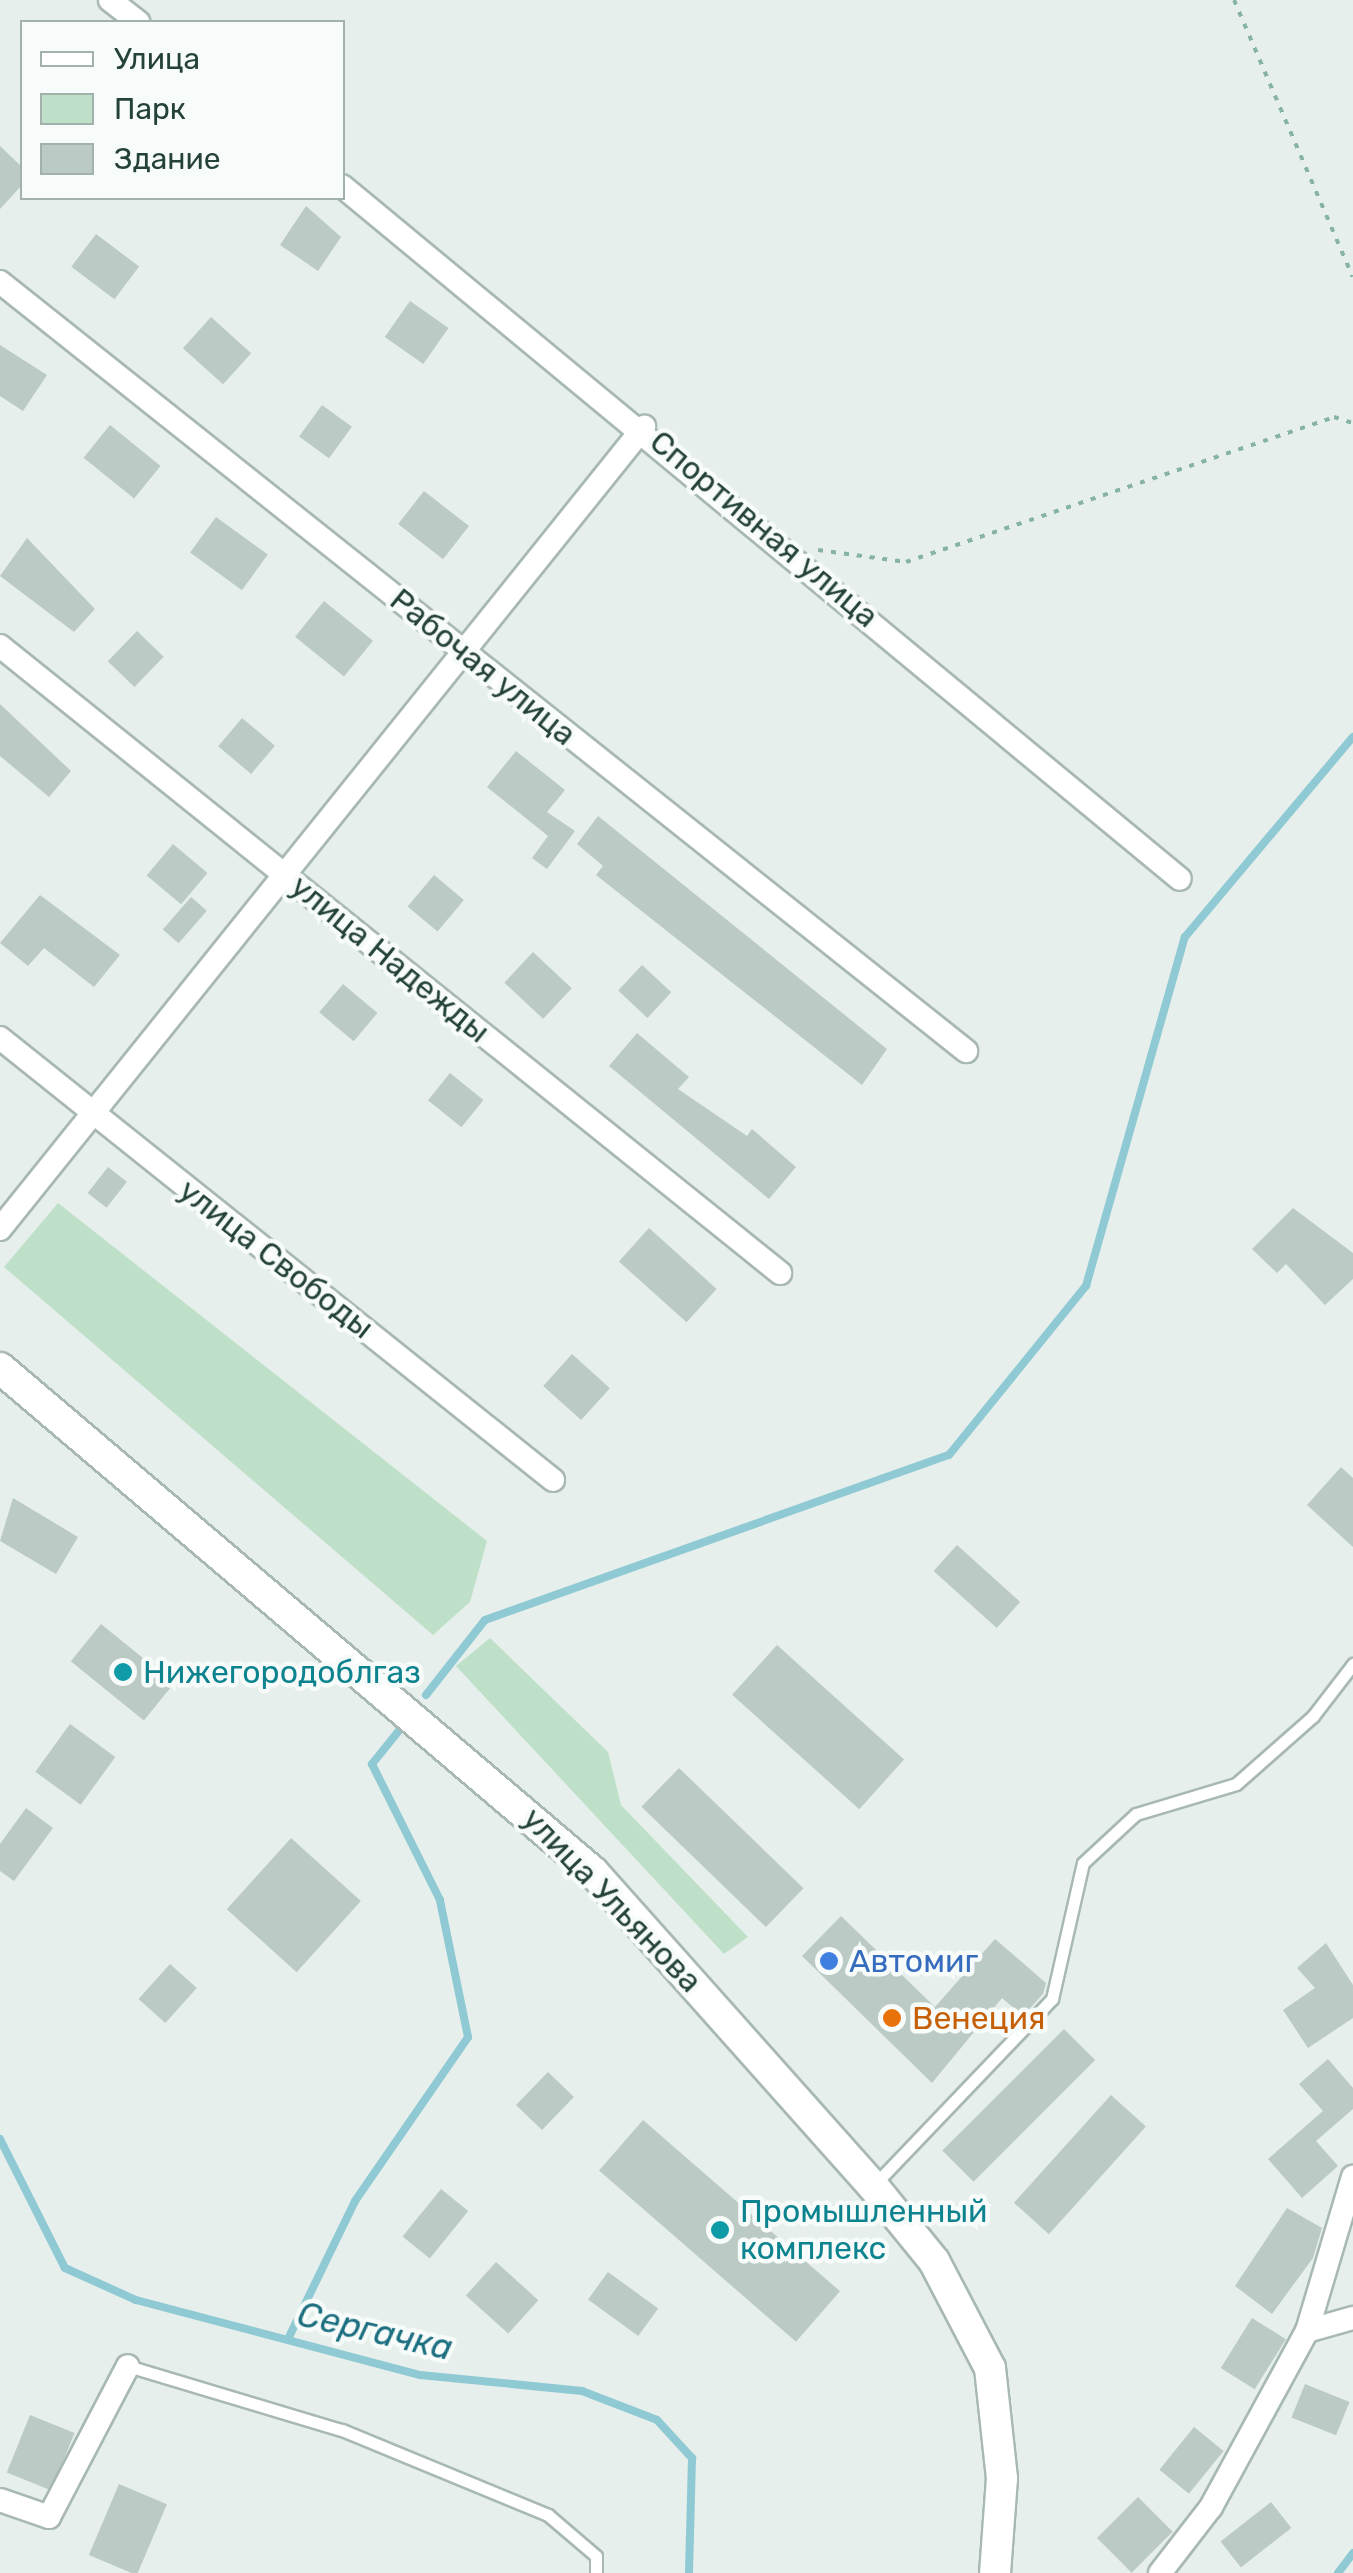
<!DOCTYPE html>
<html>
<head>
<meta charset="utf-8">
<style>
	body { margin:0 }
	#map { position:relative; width:1353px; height:2573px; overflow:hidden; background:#e6efeb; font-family:Rubik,sans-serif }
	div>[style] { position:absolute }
	.green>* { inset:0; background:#bfe0c8 }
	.stream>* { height:8px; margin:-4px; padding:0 4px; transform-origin:4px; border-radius:4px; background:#8ec9d4 }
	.building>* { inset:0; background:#bbcac4; transform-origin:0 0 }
	.path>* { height:4px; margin-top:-2px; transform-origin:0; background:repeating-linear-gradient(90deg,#86b3a5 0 5px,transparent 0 13px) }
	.roads { filter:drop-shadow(2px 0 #a8b8b2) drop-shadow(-2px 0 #a8b8b2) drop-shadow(0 2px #a8b8b2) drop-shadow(0 -2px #a8b8b2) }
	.service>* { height:11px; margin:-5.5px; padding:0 5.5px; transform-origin:5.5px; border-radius:5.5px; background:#fff }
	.minor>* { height:22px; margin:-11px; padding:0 11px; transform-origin:11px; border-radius:11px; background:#fff }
	.secondary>* { height:30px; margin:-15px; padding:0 15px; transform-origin:15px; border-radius:15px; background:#fff }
	.dots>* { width:28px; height:28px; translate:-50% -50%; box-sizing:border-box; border:5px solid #f7fbf9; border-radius:50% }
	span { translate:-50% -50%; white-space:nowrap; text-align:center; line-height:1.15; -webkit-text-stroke:9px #f7fbf9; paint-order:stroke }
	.street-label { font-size:32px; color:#24423a }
	.culture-label { font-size:32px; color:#0d838f }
	.left { translate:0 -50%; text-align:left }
	.shop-label { font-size:32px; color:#366cbe }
	.food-label { font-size:32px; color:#c56008 }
	.water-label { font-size:35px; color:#1c6f80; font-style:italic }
	.legend { position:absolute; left:20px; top:20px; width:325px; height:180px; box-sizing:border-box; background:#f7fbf9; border:2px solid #a3b1ad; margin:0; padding:12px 18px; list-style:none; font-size:30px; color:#24423a }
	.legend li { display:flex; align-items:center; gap:20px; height:50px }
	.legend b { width:50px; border:2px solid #a3b1ad }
</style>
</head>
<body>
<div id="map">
	<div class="green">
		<i style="clip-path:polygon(58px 1203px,487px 1541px,470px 1602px,433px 1635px,4px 1267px)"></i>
		<i style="clip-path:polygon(490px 1638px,608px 1752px,621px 1805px,748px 1937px,724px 1954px,456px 1666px)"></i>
	</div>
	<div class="stream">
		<i style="left:426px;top:1695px;width:95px;rotate:-51.8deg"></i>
		<i style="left:485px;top:1620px;width:492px;rotate:-19.6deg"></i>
		<i style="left:949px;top:1455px;width:218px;rotate:-51deg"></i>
		<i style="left:1086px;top:1286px;width:363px;rotate:-74.2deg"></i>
		<i style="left:1185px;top:937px;width:261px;rotate:-50deg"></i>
		<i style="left:0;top:2139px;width:144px;rotate:63.3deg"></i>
		<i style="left:65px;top:2268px;width:78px;rotate:24.3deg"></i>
		<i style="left:136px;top:2300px;width:294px;rotate:14.8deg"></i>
		<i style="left:420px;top:2375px;width:163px;rotate:5.6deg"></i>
		<i style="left:582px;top:2391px;width:80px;rotate:21.1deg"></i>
		<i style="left:657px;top:2420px;width:52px;rotate:47.4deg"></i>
		<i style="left:692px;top:2458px;width:115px;rotate:91.5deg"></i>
		<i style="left:289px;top:2337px;width:151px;rotate:-64.1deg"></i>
		<i style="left:355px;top:2201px;width:199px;rotate:-55.4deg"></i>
		<i style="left:468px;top:2037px;width:140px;rotate:-101.6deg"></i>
		<i style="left:440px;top:1900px;width:152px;rotate:-116.6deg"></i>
		<i style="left:372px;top:1764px;width:46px;rotate:-51.1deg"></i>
		<i style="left:1338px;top:2573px;width:25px;rotate:-53deg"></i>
	</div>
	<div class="building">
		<i style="clip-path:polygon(0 146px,22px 167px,22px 185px,0 209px)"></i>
		<i style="clip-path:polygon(306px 206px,341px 237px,318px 271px,280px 245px)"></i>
		<i style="left:96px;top:234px;width:54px;height:41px;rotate:37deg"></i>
		<i style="left:410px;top:301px;width:47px;height:44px;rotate:35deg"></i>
		<i style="left:211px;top:317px;width:54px;height:42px;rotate:42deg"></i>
		<i style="clip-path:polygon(0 345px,47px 375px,23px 411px,0 396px)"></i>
		<i style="left:322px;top:405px;width:37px;height:39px;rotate:36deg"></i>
		<i style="left:110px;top:425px;width:65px;height:42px;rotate:39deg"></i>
		<i style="left:424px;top:491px;width:57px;height:42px;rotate:38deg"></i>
		<i style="left:216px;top:517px;width:64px;height:44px;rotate:36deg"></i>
		<i style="clip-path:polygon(27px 538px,95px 609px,74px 632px,0 576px)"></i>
		<i style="left:324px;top:601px;width:63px;height:46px;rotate:39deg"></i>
		<i style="left:137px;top:631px;width:37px;height:42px;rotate:44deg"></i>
		<i style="clip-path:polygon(0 704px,71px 771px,49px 797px,0 756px)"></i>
		<i style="left:242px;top:718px;width:43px;height:37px;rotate:40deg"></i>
		<i style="clip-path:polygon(516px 751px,565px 790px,547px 812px,575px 831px,547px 869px,532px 858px,548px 836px,487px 787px)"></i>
		<i style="clip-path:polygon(598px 816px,887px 1049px,862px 1085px,596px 875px,603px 866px,577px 844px)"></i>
		<i style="left:173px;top:844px;width:45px;height:41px;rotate:40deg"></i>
		<i style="left:434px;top:875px;width:39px;height:41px;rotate:40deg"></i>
		<i style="clip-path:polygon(40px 895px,120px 955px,94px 987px,44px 948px,28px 966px,0 943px)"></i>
		<i style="left:191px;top:897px;width:21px;height:43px;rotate:41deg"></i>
		<i style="left:533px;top:952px;width:53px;height:42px;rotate:43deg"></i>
		<i style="left:642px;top:965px;width:40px;height:35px;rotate:43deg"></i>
		<i style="left:343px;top:984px;width:45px;height:37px;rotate:40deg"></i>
		<i style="clip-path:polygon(637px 1033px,689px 1077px,678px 1089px,747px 1136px,752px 1129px,796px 1167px,769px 1199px,609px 1066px)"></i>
		<i style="left:450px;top:1073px;width:43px;height:35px;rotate:39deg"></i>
		<i style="left:108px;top:1167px;width:24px;height:33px;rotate:38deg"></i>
		<i style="clip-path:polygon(1293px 1208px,1353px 1253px,1353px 1279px,1325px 1305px,1286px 1264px,1277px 1273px,1252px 1249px)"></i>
		<i style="left:649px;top:1228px;width:91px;height:45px;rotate:42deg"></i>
		<i style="left:572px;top:1354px;width:51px;height:43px;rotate:42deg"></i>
		<i style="clip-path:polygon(1341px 1467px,1353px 1478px,1353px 1547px,1307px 1505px)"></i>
		<i style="clip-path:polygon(13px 1498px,78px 1537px,56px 1574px,0 1541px)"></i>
		<i style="left:957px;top:1545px;width:85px;height:35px;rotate:42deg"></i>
		<i style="left:101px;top:1624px;width:94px;height:48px;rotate:39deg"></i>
		<i style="left:777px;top:1645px;width:171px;height:67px;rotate:42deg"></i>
		<i style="left:70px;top:1724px;width:56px;height:59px;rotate:36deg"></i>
		<i style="left:679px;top:1768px;width:173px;height:54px;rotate:44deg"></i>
		<i style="clip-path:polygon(26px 1808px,53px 1828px,14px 1881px,0 1871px,0 1844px)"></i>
		<i style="left:291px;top:1838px;width:94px;height:96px;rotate:42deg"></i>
		<i style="clip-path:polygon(841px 1916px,935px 2007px,995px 1939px,1046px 1983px,1043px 1994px,1023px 2016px,1002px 1998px,932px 2083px,802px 1956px)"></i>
		<i style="clip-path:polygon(1326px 1943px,1353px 1985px,1353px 2018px,1308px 2048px,1283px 2010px,1315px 1988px,1297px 1968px)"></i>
		<i style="left:170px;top:1964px;width:36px;height:47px;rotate:42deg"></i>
		<i style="left:1064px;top:2029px;width:44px;height:172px;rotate:45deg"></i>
		<i style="clip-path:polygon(1328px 2059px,1353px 2088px,1353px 2109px,1316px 2141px,1338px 2166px,1302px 2198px,1268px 2159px,1323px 2111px,1299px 2084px)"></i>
		<i style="left:548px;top:2072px;width:36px;height:46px;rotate:44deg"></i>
		<i style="left:1111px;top:2095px;width:47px;height:145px;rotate:42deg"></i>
		<i style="left:643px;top:2120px;width:261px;height:67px;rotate:41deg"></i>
		<i style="left:441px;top:2189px;width:35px;height:61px;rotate:39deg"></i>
		<i style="clip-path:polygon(1287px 2208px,1322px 2228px,1313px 2258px,1272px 2314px,1235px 2286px)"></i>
		<i style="left:496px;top:2262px;width:57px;height:45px;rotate:42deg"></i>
		<i style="left:608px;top:2272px;width:62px;height:34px;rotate:36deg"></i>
		<i style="left:1252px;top:2318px;width:40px;height:59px;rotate:32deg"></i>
		<i style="left:1305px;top:2384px;width:48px;height:36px;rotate:22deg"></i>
		<i style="left:30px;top:2415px;width:48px;height:62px;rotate:22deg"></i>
		<i style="left:1194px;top:2427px;width:38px;height:55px;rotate:39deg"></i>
		<i style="left:119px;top:2484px;width:52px;height:77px;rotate:23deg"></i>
		<i style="left:1138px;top:2497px;width:49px;height:58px;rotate:45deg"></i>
		<i style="left:1271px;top:2502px;width:33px;height:64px;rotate:52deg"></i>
	</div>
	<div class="path">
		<i style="left:1234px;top:0;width:301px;rotate:66.8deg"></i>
		<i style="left:818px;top:550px;width:89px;rotate:7.8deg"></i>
		<i style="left:906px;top:562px;width:452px;rotate:-18.7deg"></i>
		<i style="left:1334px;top:417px;width:20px;rotate:18deg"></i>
	</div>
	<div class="roads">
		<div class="service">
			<i style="left:875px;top:2184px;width:256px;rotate:-46.3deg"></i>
			<i style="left:1052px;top:1999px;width:139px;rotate:-77.2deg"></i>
			<i style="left:1083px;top:1863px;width:72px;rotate:-42.8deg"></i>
			<i style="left:1136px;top:1814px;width:104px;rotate:-16.7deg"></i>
			<i style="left:1236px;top:1784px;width:103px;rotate:-41.4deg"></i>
			<i style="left:1313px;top:1716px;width:66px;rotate:-52.4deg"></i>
			<i style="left:128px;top:2366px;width:223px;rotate:16.7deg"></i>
			<i style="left:342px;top:2430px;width:223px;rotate:22.4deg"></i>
			<i style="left:548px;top:2515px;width:63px;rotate:40.5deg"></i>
			<i style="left:596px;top:2556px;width:17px;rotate:90deg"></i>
		</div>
		<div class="minor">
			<i style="left:110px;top:0;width:36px;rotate:38deg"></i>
			<i style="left:342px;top:186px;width:1087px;rotate:39.59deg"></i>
			<i style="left:0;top:282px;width:1235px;rotate:38.52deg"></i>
			<i style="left:0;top:646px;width:1001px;rotate:38.79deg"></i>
			<i style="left:0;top:1038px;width:708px;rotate:38.63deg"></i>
			<i style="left:0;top:1229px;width:1029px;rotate:-51.24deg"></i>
			<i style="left:1307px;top:2331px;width:48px;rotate:-15.8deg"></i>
			<i style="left:0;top:2500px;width:52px;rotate:19.1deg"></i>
			<i style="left:49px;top:2517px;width:170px;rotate:-62.4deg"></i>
			<i style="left:1160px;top:2573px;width:83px;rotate:-52.3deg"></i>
			<i style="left:1211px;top:2507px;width:200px;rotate:-61.4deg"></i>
			<i style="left:1307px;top:2331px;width:161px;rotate:-73.4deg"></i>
		</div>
		<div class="secondary">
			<i style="left:0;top:1368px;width:778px;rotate:40.36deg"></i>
			<i style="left:593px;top:1872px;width:421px;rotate:48.3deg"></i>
			<i style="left:873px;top:2186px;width:97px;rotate:50.9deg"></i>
			<i style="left:934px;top:2261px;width:121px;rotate:62.4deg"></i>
			<i style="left:990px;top:2368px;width:111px;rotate:83.8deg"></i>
			<i style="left:1002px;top:2478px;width:95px;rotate:94.2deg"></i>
		</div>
	</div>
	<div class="dots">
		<i style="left:123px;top:1672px;background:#0f9aa8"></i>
		<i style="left:829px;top:1961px;background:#3f7fe0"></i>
		<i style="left:892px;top:2018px;background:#e8710a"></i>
		<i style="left:720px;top:2230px;background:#0f9aa8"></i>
	</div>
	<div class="street-label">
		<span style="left:764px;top:529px;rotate:40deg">Спортивная улица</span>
		<span style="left:483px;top:667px;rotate:39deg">Рабочая улица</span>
		<span style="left:390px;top:959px;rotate:39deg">улица Надежды</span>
		<span style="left:276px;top:1259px;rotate:38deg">улица Свободы</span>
		<span style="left:612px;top:1900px;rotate:46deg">улица Ульянова</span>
	</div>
	<div class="culture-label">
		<span class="left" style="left:143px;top:1672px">Нижегородоблгаз</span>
		<span class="left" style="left:740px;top:2230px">Промышленный<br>комплекс</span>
	</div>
	<div class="shop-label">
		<span class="left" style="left:849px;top:1961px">Автомиг</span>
	</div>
	<div class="food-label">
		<span class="left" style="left:912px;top:2018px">Венеция</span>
	</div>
	<div class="water-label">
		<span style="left:375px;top:2331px;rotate:13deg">Сергачка</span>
	</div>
	<ul class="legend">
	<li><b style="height:12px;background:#fff"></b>Улица</li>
	<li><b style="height:28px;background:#bfe0c8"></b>Парк</li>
	<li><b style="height:28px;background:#bbcac4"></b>Здание</li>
	</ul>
</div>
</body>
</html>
